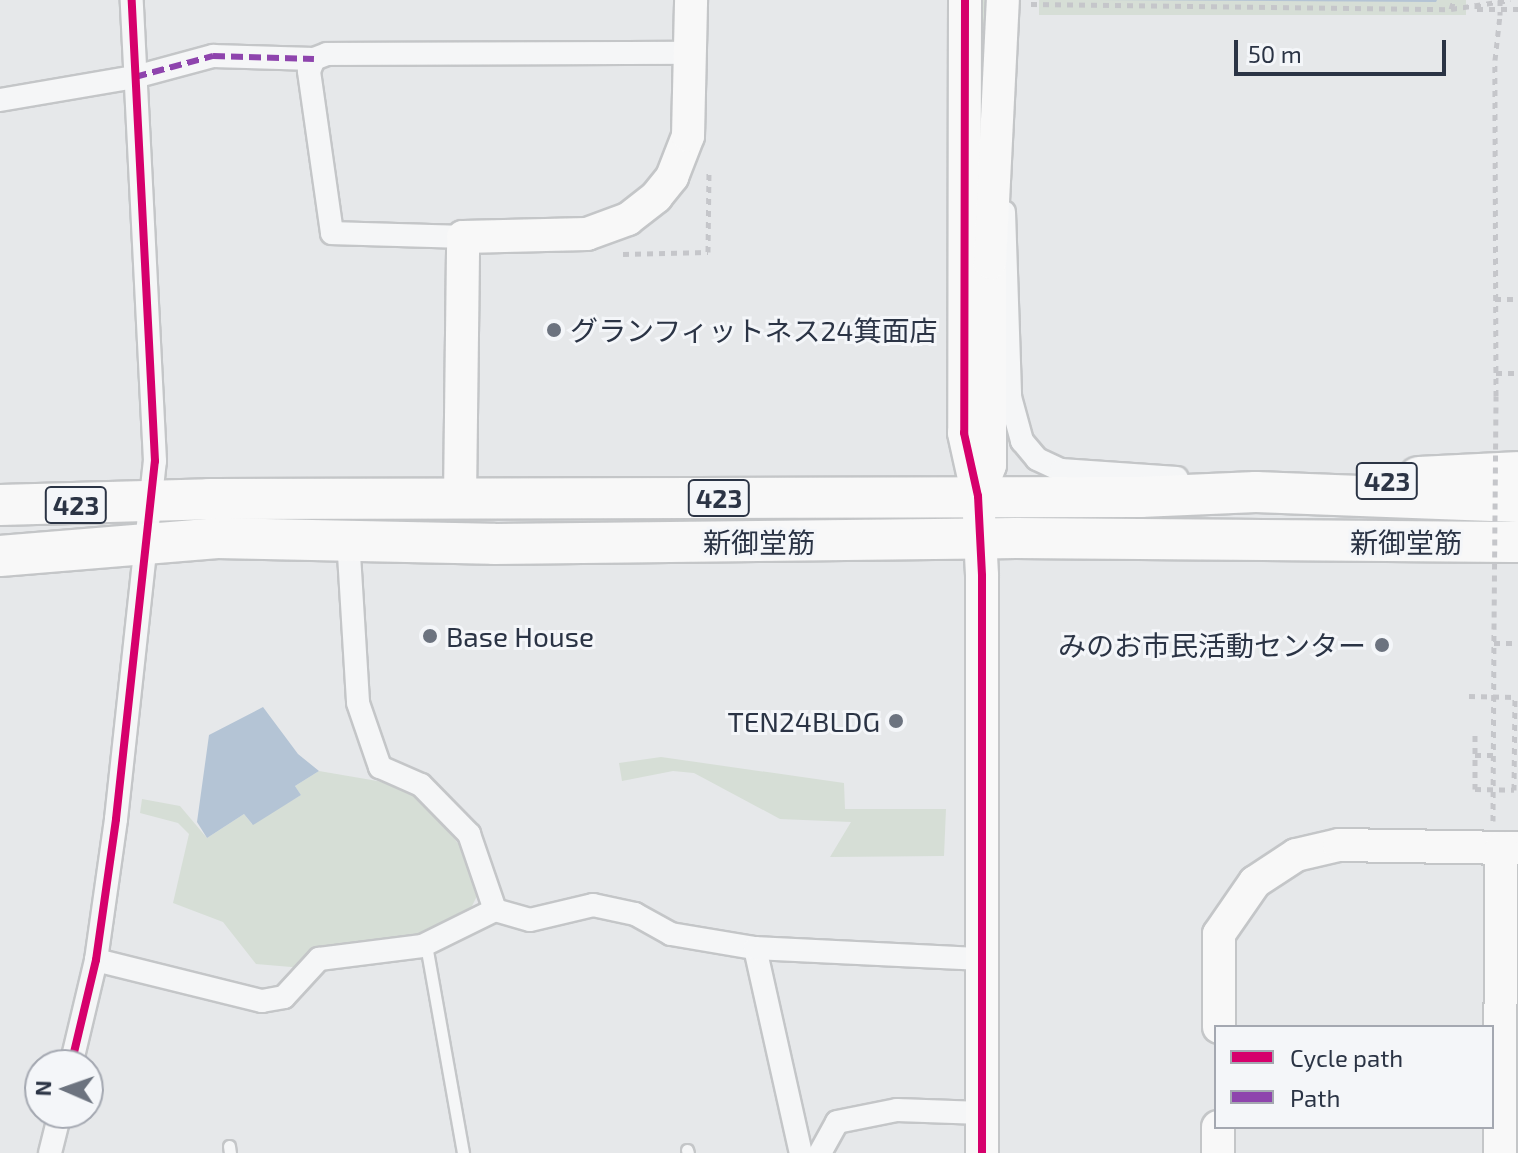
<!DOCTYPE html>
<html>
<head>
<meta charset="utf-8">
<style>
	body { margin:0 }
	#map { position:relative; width:1518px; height:1153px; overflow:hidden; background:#e6e8ea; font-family:"Exo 2","Noto Sans JP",sans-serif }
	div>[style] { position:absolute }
	.green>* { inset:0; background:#d6ded6; transform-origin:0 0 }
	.water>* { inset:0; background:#b4c4d5 }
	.path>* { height:5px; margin-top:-2.5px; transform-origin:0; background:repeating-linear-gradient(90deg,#c5c6ca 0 6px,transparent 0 12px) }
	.roads { filter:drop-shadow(2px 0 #c4c6c8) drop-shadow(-2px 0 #c4c6c8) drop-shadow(0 2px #c4c6c8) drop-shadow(0 -2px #c4c6c8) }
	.lane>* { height:11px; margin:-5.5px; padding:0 5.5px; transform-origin:5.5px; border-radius:5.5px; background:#f5f6f7 }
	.street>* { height:22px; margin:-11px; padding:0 11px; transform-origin:11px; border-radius:11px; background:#f5f6f7 }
	.secondary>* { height:32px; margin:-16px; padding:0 16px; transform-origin:16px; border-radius:16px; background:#f8f8f8 }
	.highway>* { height:40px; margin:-20px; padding:0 20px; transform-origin:20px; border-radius:20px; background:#f8f8f8 }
	.path-bridge>* { height:5px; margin-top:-2.5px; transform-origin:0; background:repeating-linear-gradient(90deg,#c5c6ca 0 6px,transparent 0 12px) }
	.quiet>* { height:6px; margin-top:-3px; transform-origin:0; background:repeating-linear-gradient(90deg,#8e44ad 0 12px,transparent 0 18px) }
	.cycleway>* { height:8px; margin:-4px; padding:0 4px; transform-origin:4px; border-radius:4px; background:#d6006c }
	.dots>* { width:22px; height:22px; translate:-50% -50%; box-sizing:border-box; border:4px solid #f4f6f9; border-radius:50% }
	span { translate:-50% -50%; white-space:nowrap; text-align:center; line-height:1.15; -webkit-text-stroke:6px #f4f6f9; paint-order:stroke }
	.shield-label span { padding:2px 6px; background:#f4f6f9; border:2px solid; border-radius:6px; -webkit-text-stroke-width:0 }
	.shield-label { font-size:26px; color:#2b3445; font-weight:700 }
	.poi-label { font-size:28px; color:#2b3445 }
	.left { translate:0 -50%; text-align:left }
	.right { translate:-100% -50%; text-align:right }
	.street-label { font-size:28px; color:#2b3445 }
	.legend { position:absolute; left:1214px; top:1025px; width:280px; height:104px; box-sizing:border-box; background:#f4f6f9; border:2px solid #a4a8b1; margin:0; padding:10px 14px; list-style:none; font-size:24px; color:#2b3445 }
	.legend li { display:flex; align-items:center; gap:16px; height:40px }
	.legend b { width:40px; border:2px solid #a4a8b1 }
	.north { position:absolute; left:24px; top:1049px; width:80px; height:80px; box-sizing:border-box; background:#f4f6f9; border:2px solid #a4a8b1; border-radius:50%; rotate:272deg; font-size:22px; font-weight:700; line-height:32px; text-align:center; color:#2b3445 }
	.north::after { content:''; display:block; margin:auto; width:28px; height:36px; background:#6c737f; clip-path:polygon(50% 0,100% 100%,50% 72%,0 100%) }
	.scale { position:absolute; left:1234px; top:40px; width:212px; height:36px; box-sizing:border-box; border:4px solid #2b3445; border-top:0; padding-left:10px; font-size:24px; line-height:28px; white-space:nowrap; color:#2b3445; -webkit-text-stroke:6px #f4f6f9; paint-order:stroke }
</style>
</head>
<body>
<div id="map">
	<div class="green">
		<i style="clip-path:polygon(981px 0,991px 0,983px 122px,979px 122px)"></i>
		<i style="left:1039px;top:0;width:427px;height:15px"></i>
		<i style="clip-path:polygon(661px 757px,844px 783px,845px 809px,946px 809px,944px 856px,830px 857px,851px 822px,780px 819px,694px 773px,673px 771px,622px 781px,619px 763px)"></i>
		<i style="clip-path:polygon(319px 771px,395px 784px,421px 800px,469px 856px,478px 894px,470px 910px,427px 936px,303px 968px,256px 964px,223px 922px,173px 903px,189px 834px,178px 823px,140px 813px,142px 799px,180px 806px,207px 838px,244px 814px,252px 824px,301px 795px,295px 786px)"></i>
	</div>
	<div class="water">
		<i style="clip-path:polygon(1098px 0,1437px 0,1436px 2px)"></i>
		<i style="clip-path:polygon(263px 707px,298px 754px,319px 771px,295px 786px,301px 795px,253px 825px,244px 814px,207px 838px,197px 822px,209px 735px)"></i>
	</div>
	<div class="path">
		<i style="left:1031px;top:4px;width:420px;rotate:0.7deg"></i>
		<i style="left:1451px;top:9px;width:60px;rotate:-8.7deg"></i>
		<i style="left:1451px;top:9px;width:9px;rotate:-72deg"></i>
		<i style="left:1477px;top:9px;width:41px"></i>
		<i style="left:623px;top:254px;width:85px;rotate:-1.3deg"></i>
		<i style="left:708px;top:252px;width:82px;rotate:-89.3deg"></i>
		<i style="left:1495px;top:299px;width:23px"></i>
		<i style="left:1496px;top:373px;width:20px"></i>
		<i style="left:1496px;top:396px;width:336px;rotate:-90.2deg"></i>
		<i style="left:1495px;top:60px;width:45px;rotate:-83.7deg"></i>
		<i style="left:1494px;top:643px;width:24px"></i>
		<i style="left:1469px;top:696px;width:47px;rotate:1.2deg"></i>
		<i style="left:1475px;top:755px;width:19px"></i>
		<i style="left:1475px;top:789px;width:58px;rotate:-90deg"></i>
		<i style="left:1514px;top:790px;width:93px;rotate:-89.4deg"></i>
		<i style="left:1493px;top:821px;width:192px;rotate:-89.7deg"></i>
	</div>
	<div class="roads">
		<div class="lane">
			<i style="left:426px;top:945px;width:211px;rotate:79.9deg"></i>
			<i style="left:229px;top:1146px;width:7px;rotate:82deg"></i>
			<i style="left:687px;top:1150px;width:3px;rotate:72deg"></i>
		</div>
		<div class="street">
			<i style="left:0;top:100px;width:137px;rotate:-9.7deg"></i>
			<i style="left:135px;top:77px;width:81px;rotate:-15.1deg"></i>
			<i style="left:213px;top:56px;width:101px;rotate:1.7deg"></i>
			<i style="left:1004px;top:212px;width:185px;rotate:88.1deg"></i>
			<i style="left:1010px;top:397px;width:46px;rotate:74.7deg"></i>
			<i style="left:1022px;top:441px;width:23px;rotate:50deg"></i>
			<i style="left:1037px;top:459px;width:26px;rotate:25deg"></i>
			<i style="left:1061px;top:470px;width:116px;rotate:3.9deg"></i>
			<i style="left:463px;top:237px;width:131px;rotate:-178.3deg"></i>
			<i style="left:332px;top:233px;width:164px;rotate:-98.1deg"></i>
			<i style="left:309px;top:71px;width:13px;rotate:-67deg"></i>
			<i style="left:314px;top:59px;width:14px;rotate:-21deg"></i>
			<i style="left:327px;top:54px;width:364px;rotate:-0.2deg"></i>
			<i style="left:348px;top:538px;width:165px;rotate:86.5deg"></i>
			<i style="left:358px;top:703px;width:68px;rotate:71deg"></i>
			<i style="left:380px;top:767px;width:45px;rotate:23.7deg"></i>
			<i style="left:421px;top:785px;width:69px;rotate:45.6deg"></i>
			<i style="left:469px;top:834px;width:80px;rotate:71.1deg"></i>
			<i style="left:755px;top:948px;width:210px;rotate:77.4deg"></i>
			<i style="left:96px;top:960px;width:171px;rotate:13.9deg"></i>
			<i style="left:262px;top:1001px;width:22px;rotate:-10deg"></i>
			<i style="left:284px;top:997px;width:52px;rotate:-47.4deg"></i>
			<i style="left:319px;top:959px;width:104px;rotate:-7.2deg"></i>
			<i style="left:422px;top:946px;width:81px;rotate:-26.3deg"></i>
			<i style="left:495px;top:910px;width:36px;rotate:16deg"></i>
			<i style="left:530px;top:920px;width:65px;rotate:-13.4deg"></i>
			<i style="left:593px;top:905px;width:43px;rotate:12.1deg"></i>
			<i style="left:635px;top:914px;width:41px;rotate:29.1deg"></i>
			<i style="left:671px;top:934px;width:85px;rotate:9.5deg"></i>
			<i style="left:755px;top:948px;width:227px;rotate:2.8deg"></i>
			<i style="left:71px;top:1065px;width:108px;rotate:-76.6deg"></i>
			<i style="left:96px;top:960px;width:142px;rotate:-81.9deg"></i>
			<i style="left:116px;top:819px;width:360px;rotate:-83.8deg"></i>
			<i style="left:155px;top:461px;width:462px;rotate:-92.9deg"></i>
			<i style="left:50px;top:1153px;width:41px;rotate:-76deg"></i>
			<i style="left:820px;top:1153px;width:35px;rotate:-61deg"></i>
			<i style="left:837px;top:1122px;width:61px;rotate:-11.3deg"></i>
			<i style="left:897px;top:1110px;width:85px;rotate:2deg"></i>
		</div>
		<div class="secondary">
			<i style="left:965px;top:0;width:433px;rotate:90.1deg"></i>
			<i style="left:964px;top:433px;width:65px;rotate:77.5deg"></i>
			<i style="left:978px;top:496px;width:80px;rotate:87.1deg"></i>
			<i style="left:982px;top:576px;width:577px;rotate:90deg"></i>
			<i style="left:982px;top:486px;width:22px;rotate:-69deg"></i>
			<i style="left:990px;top:465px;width:202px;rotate:-90deg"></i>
			<i style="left:990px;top:263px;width:263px;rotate:-87.2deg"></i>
			<i style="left:460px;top:498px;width:261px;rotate:-89.3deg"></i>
			<i style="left:463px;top:237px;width:124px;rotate:-1.4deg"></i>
			<i style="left:587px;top:234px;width:44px;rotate:-20.1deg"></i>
			<i style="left:628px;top:219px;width:36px;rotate:-38deg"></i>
			<i style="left:656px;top:197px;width:26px;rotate:-51deg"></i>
			<i style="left:672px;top:177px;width:44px;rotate:-68.7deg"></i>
			<i style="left:688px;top:136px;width:136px;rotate:-88.7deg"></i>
			<i style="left:1219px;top:1027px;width:93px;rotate:-90deg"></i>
			<i style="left:1219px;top:934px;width:63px;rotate:-55.3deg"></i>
			<i style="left:1255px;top:882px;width:49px;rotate:-33.4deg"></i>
			<i style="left:1296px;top:855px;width:44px;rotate:-13.1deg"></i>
			<i style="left:1339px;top:845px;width:179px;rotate:1deg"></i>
			<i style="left:1218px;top:1153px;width:26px;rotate:-90deg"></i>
			<i style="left:1500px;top:1153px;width:305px;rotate:-89.8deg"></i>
		</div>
		<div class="highway">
			<i style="left:1419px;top:477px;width:99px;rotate:-2.9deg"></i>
			<i style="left:0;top:505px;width:209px;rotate:-1.6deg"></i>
			<i style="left:209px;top:499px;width:931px;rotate:-0.12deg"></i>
			<i style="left:1140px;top:497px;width:116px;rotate:-2.5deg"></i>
			<i style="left:1256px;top:492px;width:262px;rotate:2.2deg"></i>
			<i style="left:0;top:556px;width:218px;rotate:-4.7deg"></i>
			<i style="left:217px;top:538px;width:277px;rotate:1.2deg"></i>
			<i style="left:494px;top:544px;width:522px;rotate:-0.66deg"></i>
			<i style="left:1016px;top:538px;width:502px;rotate:0.46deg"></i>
		</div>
	</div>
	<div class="path-bridge">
		<i style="left:1500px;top:0;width:15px;rotate:90deg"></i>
		<i style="left:1477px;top:9px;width:9px;rotate:-90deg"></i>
		<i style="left:1494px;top:629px;width:233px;rotate:-89.5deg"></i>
		<i style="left:1475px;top:789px;width:39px;rotate:1deg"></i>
	</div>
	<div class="quiet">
		<i style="left:135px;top:77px;width:81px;rotate:-15.1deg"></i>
		<i style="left:213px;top:56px;width:101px;rotate:1.7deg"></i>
	</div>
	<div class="cycleway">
		<i style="left:965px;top:0;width:433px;rotate:90.1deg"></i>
		<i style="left:964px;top:433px;width:65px;rotate:77.5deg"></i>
		<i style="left:978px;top:496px;width:80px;rotate:87.1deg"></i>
		<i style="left:982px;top:576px;width:577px;rotate:90deg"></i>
		<i style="left:71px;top:1065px;width:108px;rotate:-76.6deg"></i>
		<i style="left:96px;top:960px;width:142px;rotate:-81.9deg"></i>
		<i style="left:116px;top:819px;width:360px;rotate:-83.8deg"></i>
		<i style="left:155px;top:461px;width:462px;rotate:-92.9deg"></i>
	</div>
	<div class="dots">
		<i style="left:554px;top:330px;background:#6c737f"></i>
		<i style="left:430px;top:636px;background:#6c737f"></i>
		<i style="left:1382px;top:645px;background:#6c737f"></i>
		<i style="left:896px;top:721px;background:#6c737f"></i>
	</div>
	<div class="shield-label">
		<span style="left:1387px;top:481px">423</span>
		<span style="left:719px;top:498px">423</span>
		<span style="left:76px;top:505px">423</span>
	</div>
	<div class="poi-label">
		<span class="left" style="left:570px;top:330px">グランフィットネス24箕面店</span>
		<span class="left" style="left:446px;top:636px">Base House</span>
		<span class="right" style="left:1366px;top:645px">みのお市民活動センター</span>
		<span class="right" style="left:880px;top:721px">TEN24BLDG</span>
	</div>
	<div class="street-label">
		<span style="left:759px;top:542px">新御堂筋</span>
		<span style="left:1406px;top:542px">新御堂筋</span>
	</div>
	<ul class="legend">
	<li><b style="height:10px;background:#d6006c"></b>Cycle path</li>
	<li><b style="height:10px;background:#8e44ad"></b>Path</li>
	</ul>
	<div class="north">N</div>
	<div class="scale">50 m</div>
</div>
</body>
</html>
